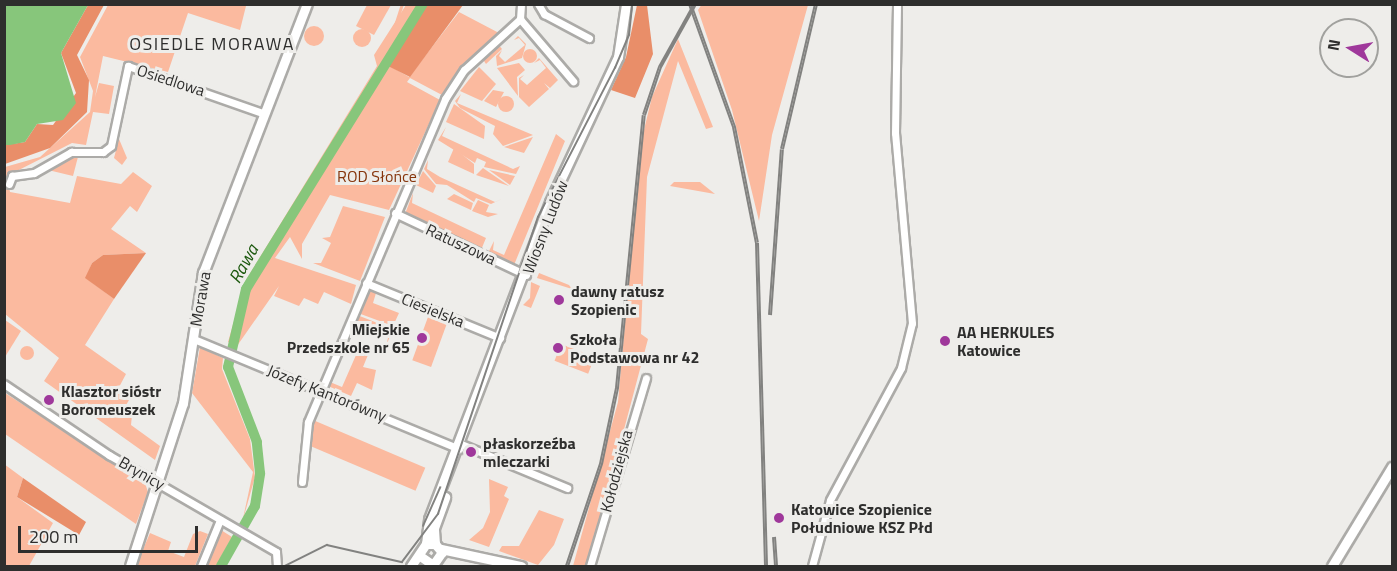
<!DOCTYPE html>
<html>
<head>
<meta charset="utf-8">
<style>
	body { margin:0 }
	#map { position:relative; width:1397px; height:571px; overflow:hidden; background:#eeedea; font-family:"Titillium Web",sans-serif }
	div>[style] { position:absolute }
	.green>* { inset:0; background:#fbba9f; transform-origin:0 0 }
	.round { border-radius:50% }
	.forest>* { inset:0; background:#e98e69 }
	.water>* { inset:0; background:#87c67b }
	.river>* { height:10px; margin:-5px; padding:0 5px; transform-origin:5px; border-radius:5px; background:#87c67b }
	.roads { filter:drop-shadow(2px 0 #acaba8) drop-shadow(-2px 0 #acaba8) drop-shadow(0 2px #acaba8) drop-shadow(0 -2px #acaba8) }
	.minor>* { height:7px; margin:-3.5px; padding:0 3.5px; transform-origin:3.5px; border-radius:3.5px; background:#fff }
	.tertiary>* { height:9px; margin:-4.5px; padding:0 4.5px; transform-origin:4.5px; border-radius:4.5px; background:#fff }
	.tram>* { height:1.5px; margin:-0.75px; padding:0 0.75px; transform-origin:0.75px; border-radius:0.75px; background:#828280 }
	.rail>* { height:4px; margin-top:-2px; transform-origin:0; background:repeating-linear-gradient(90deg,#eeedea 0 4.5px,#828280 0 9px); box-sizing:border-box; border-block:2px solid #828280 }
	.dots>* { width:16px; height:16px; translate:-50% -50%; box-sizing:border-box; border:3px solid #eeedea; border-radius:50% }
	span { translate:-50% -50%; white-space:nowrap; text-align:center; line-height:1.15; -webkit-text-stroke:6px #eeedea; paint-order:stroke }
	.street-label { font-size:16px; color:#2e2e2d }
	.park-label { font-size:16px; color:#86350c }
	.poi-label { font-size:16px; color:#2e2e2d; font-weight:700 }
	.left { translate:0 -50%; text-align:left }
	.right { translate:-100% -50%; text-align:right }
	.neighbourhood-label { font-size:18px; color:#2e2e2d; letter-spacing:1.5px }
	.water-label { font-size:18px; color:#1b580d; font-style:italic }
	.frame { position:absolute; inset:0; border:6px solid #2e2e2d; pointer-events:none }
	.north { position:absolute; left:1319px; top:18px; width:60px; height:60px; box-sizing:border-box; background:#eeedea; border:2px solid #a1a19e; border-radius:50%; rotate:281deg; font-size:16px; font-weight:700; line-height:24px; text-align:center; color:#2e2e2d }
	.north::after { content:''; display:block; margin:auto; width:21px; height:27px; background:#9f389b; clip-path:polygon(50% 0,100% 100%,50% 72%,0 100%) }
	.scale { position:absolute; left:18px; top:526px; width:180px; height:27px; box-sizing:border-box; border:3px solid #2e2e2d; border-top:0; padding-left:8px; font-size:18px; line-height:21px; white-space:nowrap; color:#2e2e2d; -webkit-text-stroke:4px #eeedea; paint-order:stroke }
</style>
</head>
<body>
<div id="map">
	<div class="green">
		<i style="left:401px;top:4px;width:3px;height:49px;rotate:18deg"></i>
		<i style="clip-path:polygon(702px 4px,808px 5px,772px 135px,759px 221px,732px 110px,698px 10px)"></i>
		<i style="clip-path:polygon(108px 5px,246px 6px,240px 30px,188px 13px,168px 72px,103px 56px,95px 97px,99px 83px,114px 86px,109px 114px,93px 112px,86px 145px,72px 143px,7px 176px,10px 192px,70px 203px,77px 176px,121px 184px,133px 172px,152px 186px,137px 212px,130px 206px,111px 229px,146px 253px,103px 255px,92px 263px,86px 278px,114px 299px,85px 345px,126px 374px,117px 391px,129px 400px,125px 407px,132px 415px,131px 425px,160px 446px,155px 460px,44px 381px,59px 358px,5px 314px,5px 167px,40px 157px,90px 112px,93px 91px,80px 57px)"></i>
		<i style="clip-path:polygon(367px 5px,391px 5px,374px 35px,356px 26px)"></i>
		<i style="clip-path:polygon(406px 5px,428px 5px,388px 65px,409px 77px,459px 12px,499px 33px,461px 66px,442px 95px,410px 78px,407px 82px,440px 100px,389px 210px,330px 195px,302px 244px,302px 259px,290px 237px,275px 258px,356px 285px,351px 304px,324px 292px,318px 304px,304px 298px,299px 306px,274px 296px,279px 286px,237px 346px,228px 342px,246px 280px,377px 66px,374px 55px)"></i>
		<i class="round" style="left:304px;top:26px;width:20px;height:20px"></i>
		<i class="round" style="left:353px;top:29px;width:18px;height:18px"></i>
		<i style="clip-path:polygon(518px 36px,526px 44px,522px 58px,497px 66px,496px 56px,502px 50px,499px 56px,505px 62px,525px 45px,519px 38px,514px 40px)"></i>
		<i style="clip-path:polygon(678px 39px,713px 127px,706px 129px,678px 61px,647px 177px,641px 334px,648px 339px,592px 550px,586px 566px,573px 566px,618px 402px,641px 142px,652px 97px)"></i>
		<i style="clip-path:polygon(497px 43px,502px 49px,486px 64px,482px 58px)"></i>
		<i class="round" style="left:523px;top:49px;width:14px;height:14px"></i>
		<i style="clip-path:polygon(539px 58px,558px 80px,550px 88px,544px 83px,549px 89px,529px 107px,519px 97px,519px 78px,524px 75px,520px 79px,527px 85px,546px 68px,540px 60px,534px 63px)"></i>
		<i style="clip-path:polygon(519px 63px,525px 70px,517px 77px,518px 96px,497px 68px)"></i>
		<i style="clip-path:polygon(479px 67px,496px 84px,482px 101px,460px 91px)"></i>
		<i style="clip-path:polygon(493px 90px,504px 92px,496px 107px,484px 101px)"></i>
		<i style="clip-path:polygon(461px 94px,457px 103px,533px 135px,503px 146px,493px 134px,495px 126px,460px 108px,455px 101px)"></i>
		<i class="round" style="left:498px;top:96px;width:16px;height:16px"></i>
		<i style="clip-path:polygon(454px 104px,485px 126px,484px 139px,446px 122px)"></i>
		<i style="clip-path:polygon(446px 127px,442px 136px,513px 169px,520px 166px,516px 174px,484px 167px,486px 162px,477px 158px,475px 163px,438px 140px)"></i>
		<i style="clip-path:polygon(556px 134px,565px 141px,514px 265px,489px 251px,494px 241px,493px 250px,504px 255px)"></i>
		<i style="clip-path:polygon(533px 137px,524px 153px,504px 147px)"></i>
		<i style="clip-path:polygon(119px 139px,127px 158px,122px 165px,114px 158px)"></i>
		<i style="clip-path:polygon(454px 148px,474px 164px,474px 174px,448px 162px)"></i>
		<i style="clip-path:polygon(79px 153px,73px 176px,48px 170px,71px 155px)"></i>
		<i style="clip-path:polygon(428px 160px,427px 169px,440px 177px,495px 202px,504px 198px,491px 204px,476px 198px,474px 202px,447px 185px,436px 184px,424px 169px)"></i>
		<i style="clip-path:polygon(483px 168px,509px 186px,476px 175px)"></i>
		<i style="clip-path:polygon(489px 170px,515px 176px,510px 185px)"></i>
		<i style="clip-path:polygon(423px 171px,436px 186px,433px 193px,416px 185px)"></i>
		<i style="clip-path:polygon(674px 182px,700px 182px,715px 194px,670px 186px)"></i>
		<i style="clip-path:polygon(413px 193px,412px 203px,486px 238px,481px 250px,405px 214px)"></i>
		<i style="clip-path:polygon(454px 194px,473px 203px,471px 210px,447px 199px)"></i>
		<i style="clip-path:polygon(478px 200px,489px 205px,486px 212px,498px 214px,488px 217px,472px 211px)"></i>
		<i style="clip-path:polygon(343px 206px,385px 217px,360px 281px,313px 263px,321px 263px,331px 243px,322px 238px,330px 237px)"></i>
		<i style="clip-path:polygon(539px 273px,569px 285px,572px 289px,537px 278px)"></i>
		<i style="clip-path:polygon(531px 282px,540px 286px,531px 308px,523px 305px,530px 298px)"></i>
		<i style="clip-path:polygon(370px 291px,376px 293px,373px 303px,399px 313px,393px 326px,358px 313px)"></i>
		<i style="clip-path:polygon(357px 315px,393px 329px,386px 346px,388px 338px,362px 328px,358px 337px,350px 334px)"></i>
		<i style="left:428px;top:317px;width:20px;height:46px;rotate:20deg"></i>
		<i style="clip-path:polygon(5px 320px,21px 331px,5px 357px)"></i>
		<i style="left:561px;top:344px;width:36px;height:18px;rotate:21deg"></i>
		<i class="round" style="left:20px;top:346px;width:14px;height:14px"></i>
		<i style="clip-path:polygon(360px 346px,370px 350px,363px 367px,376px 370px,372px 390px,357px 383px,351px 396px,328px 386px,330px 382px,342px 387px)"></i>
		<i style="clip-path:polygon(200px 347px,223px 358px,222px 369px,250px 439px,255px 477px,242px 523px,253px 472px,192px 393px)"></i>
		<i style="clip-path:polygon(5px 393px,145px 483px,148px 492px,136px 524px,5px 434px)"></i>
		<i style="left:313px;top:420px;width:122px;height:25px;rotate:23deg"></i>
		<i style="clip-path:polygon(4px 464px,23px 478px,17px 497px,53px 523px,29px 566px,5px 566px)"></i>
		<i style="clip-path:polygon(489px 479px,508px 487px,504px 496px,509px 499px,489px 547px,469px 540px,483px 528px,490px 512px)"></i>
		<i style="clip-path:polygon(539px 510px,564px 519px,554px 545px,538px 565px,499px 551px,502px 546px,519px 546px)"></i>
		<i style="clip-path:polygon(221px 530px,232px 537px,216px 566px,206px 566px)"></i>
		<i style="clip-path:polygon(200px 531px,208px 534px,195px 566px,136px 566px,150px 533px,171px 542px,168px 551px,184px 557px,193px 534px)"></i>
	</div>
	<div class="forest">
		<i style="clip-path:polygon(428px 4px,463px 5px,410px 77px,388px 66px)"></i>
		<i style="clip-path:polygon(88px 5px,104px 5px,77px 55px,89px 80px,87px 112px,50px 148px,5px 164px,5px 145px,25px 142px,37px 124px,53px 125px,76px 93px,61px 53px)"></i>
		<i style="clip-path:polygon(637px 5px,647px 5px,653px 54px,635px 98px,611px 90px,626px 57px)"></i>
		<i style="clip-path:polygon(146px 253px,114px 299px,85px 278px,92px 263px,103px 255px)"></i>
		<i style="clip-path:polygon(23px 478px,86px 522px,79px 535px,17px 497px)"></i>
	</div>
	<div class="water">
		<i style="clip-path:polygon(4px 5px,88px 5px,61px 53px,76px 103px,63px 120px,37px 124px,25px 142px,10px 145px,4px 145px)"></i>
	</div>
	<div class="river">
		<i style="left:221px;top:566px;width:69px;rotate:-60.5deg"></i>
		<i style="left:255px;top:506px;width:33px;rotate:-81deg"></i>
		<i style="left:260px;top:473px;width:31px;rotate:-96deg"></i>
		<i style="left:257px;top:442px;width:80px;rotate:-111.1deg"></i>
		<i style="left:228px;top:367px;width:80px;rotate:-77deg"></i>
		<i style="left:246px;top:289px;width:335px;rotate:-58.2deg"></i>
	</div>
	<div class="roads">
		<div class="minor">
			<i style="left:538px;top:4px;width:12px;rotate:59deg"></i>
			<i style="left:544px;top:14px;width:51px;rotate:28.1deg"></i>
			<i style="left:520px;top:19px;width:82px;rotate:49.5deg"></i>
			<i style="left:9px;top:184px;width:9px;rotate:-69deg"></i>
			<i style="left:12px;top:176px;width:22px;rotate:-8deg"></i>
			<i style="left:34px;top:173px;width:43px;rotate:-29.6deg"></i>
			<i style="left:71px;top:152px;width:32px"></i>
			<i style="left:103px;top:152px;width:10px;rotate:-37deg"></i>
			<i style="left:111px;top:146px;width:82px;rotate:-78deg"></i>
			<i style="left:128px;top:66px;width:145px;rotate:19.3deg"></i>
			<i style="left:395px;top:213px;width:145px;rotate:25.3deg"></i>
			<i style="left:366px;top:283px;width:145px;rotate:22.3deg"></i>
			<i style="left:194px;top:339px;width:287px;rotate:22.5deg"></i>
			<i style="left:4px;top:384px;width:127px;rotate:34.1deg"></i>
			<i style="left:109px;top:455px;width:193px;rotate:30.1deg"></i>
			<i style="left:276px;top:552px;width:14px;rotate:86deg"></i>
			<i style="left:461px;top:444px;width:115px;rotate:22.5deg"></i>
			<i style="left:302px;top:482px;width:60px;rotate:-84.3deg"></i>
			<i style="left:308px;top:422px;width:351px;rotate:-67deg"></i>
			<i style="left:445px;top:99px;width:35px;rotate:-57deg"></i>
			<i style="left:464px;top:70px;width:76px;rotate:-42.3deg"></i>
			<i style="left:520px;top:19px;width:15px;rotate:-86deg"></i>
			<i style="left:201px;top:566px;width:50px;rotate:-67.6deg"></i>
			<i style="left:590px;top:566px;width:196px;rotate:-73.4deg"></i>
			<i style="left:812px;top:566px;width:68px;rotate:-74.7deg"></i>
			<i style="left:830px;top:500px;width:150px;rotate:-61.7deg"></i>
			<i style="left:901px;top:368px;width:46px;rotate:-76.3deg"></i>
			<i style="left:912px;top:323px;width:191px;rotate:-95.1deg"></i>
			<i style="left:895px;top:133px;width:129px;rotate:-89.1deg"></i>
		</div>
		<div class="tertiary">
			<i style="left:426px;top:544px;width:25px;rotate:-83deg"></i>
			<i style="left:429px;top:519px;width:339px;rotate:-69.1deg"></i>
			<i style="left:550px;top:202px;width:160px;rotate:-64.9deg"></i>
			<i style="left:618px;top:57px;width:54px;rotate:-81.4deg"></i>
			<i style="left:435px;top:544px;width:16px;rotate:-94deg"></i>
			<i style="left:434px;top:528px;width:33px;rotate:-70deg"></i>
			<i style="left:441px;top:549px;width:82px;rotate:12deg"></i>
			<i style="left:130px;top:566px;width:171px;rotate:-72deg"></i>
			<i style="left:183px;top:403px;width:132px;rotate:-81.3deg"></i>
			<i style="left:203px;top:273px;width:288px;rotate:-68.9deg"></i>
			<i style="left:411px;top:566px;width:27px;rotate:-56deg"></i>
			<i style="left:426px;top:544px;width:9px"></i>
			<i style="left:435px;top:544px;width:11px;rotate:49deg"></i>
			<i style="left:442px;top:552px;width:16px;rotate:125deg"></i>
			<i style="left:433px;top:565px;width:16px;rotate:-145deg"></i>
			<i style="left:1332px;top:566px;width:116px;rotate:-58.8deg"></i>
		</div>
	</div>
	<div class="tram">
		<i style="left:423px;top:526px;width:42px;rotate:-65.9deg"></i>
		<i style="left:285px;top:566px;width:47px;rotate:-26.6deg"></i>
		<i style="left:327px;top:545px;width:77px;rotate:12.8deg"></i>
		<i style="left:402px;top:562px;width:60px;rotate:-53.1deg"></i>
		<i style="left:438px;top:514px;width:313px;rotate:-71.4deg"></i>
		<i style="left:538px;top:217px;width:168px;rotate:-62.7deg"></i>
		<i style="left:615px;top:68px;width:36px;rotate:-67deg"></i>
		<i style="left:629px;top:35px;width:31px;rotate:-84deg"></i>
	</div>
	<div class="rail">
		<i style="left:690px;top:4px;width:131px;rotate:70.3deg"></i>
		<i style="left:734px;top:127px;width:118px;rotate:78.8deg"></i>
		<i style="left:757px;top:243px;width:323px;rotate:88.4deg"></i>
		<i style="left:770px;top:315px;width:166px;rotate:-85.9deg"></i>
		<i style="left:782px;top:149px;width:149px;rotate:-76.8deg"></i>
		<i style="left:774px;top:537px;width:29px;rotate:86deg"></i>
		<i style="left:567px;top:566px;width:108px;rotate:-71.6deg"></i>
		<i style="left:601px;top:464px;width:78px;rotate:-78.1deg"></i>
		<i style="left:617px;top:388px;width:274px;rotate:-84.4deg"></i>
		<i style="left:644px;top:115px;width:51px;rotate:-71.6deg"></i>
		<i style="left:660px;top:67px;width:72px;rotate:-60.9deg"></i>
	</div>
	<div class="dots">
		<i style="left:559px;top:300px;background:#9f389b"></i>
		<i style="left:422px;top:338px;background:#9f389b"></i>
		<i style="left:945px;top:341px;background:#9f389b"></i>
		<i style="left:558px;top:348px;background:#9f389b"></i>
		<i style="left:49px;top:400px;background:#9f389b"></i>
		<i style="left:471px;top:452px;background:#9f389b"></i>
		<i style="left:779px;top:518px;background:#9f389b"></i>
	</div>
	<div class="street-label">
		<span style="left:171px;top:80px;rotate:18deg">Osiedlowa</span>
		<span style="left:545px;top:227px;rotate:-69deg">Wiosny Ludów</span>
		<span style="left:461px;top:244px;rotate:25deg">Ratuszowa</span>
		<span style="left:200px;top:299px;rotate:-80deg">Morawa</span>
		<span style="left:433px;top:310px;rotate:22deg">Ciesielska</span>
		<span style="left:327px;top:393px;rotate:22deg">Józefy Kantorówny</span>
		<span style="left:616px;top:471px;rotate:-75deg">Kołodziejska</span>
		<span style="left:142px;top:473px;rotate:30deg">Brynicy</span>
	</div>
	<div class="park-label">
		<span style="left:377px;top:176px">ROD Słońce</span>
	</div>
	<div class="poi-label">
		<span class="left" style="left:571px;top:300px">dawny ratusz<br>Szopienic</span>
		<span class="right" style="left:410px;top:338px">Miejskie<br>Przedszkole nr 65</span>
		<span class="left" style="left:957px;top:341px">AA HERKULES<br>Katowice</span>
		<span class="left" style="left:570px;top:348px">Szkoła<br>Podstawowa nr 42</span>
		<span class="left" style="left:61px;top:400px">Klasztor sióstr<br>Boromeuszek</span>
		<span class="left" style="left:483px;top:452px">płaskorzeźba<br>mleczarki</span>
		<span class="left" style="left:791px;top:518px">Katowice Szopienice<br>Południowe KSZ Płd</span>
	</div>
	<div class="neighbourhood-label">
		<span style="left:212px;top:44px">OSIEDLE MORAWA</span>
	</div>
	<div class="water-label">
		<span style="left:244px;top:264px;rotate:-61deg">Rawa</span>
	</div>
	<div class="frame"></div>
	<div class="north">N</div>
	<div class="scale">200 m</div>
</div>
</body>
</html>
